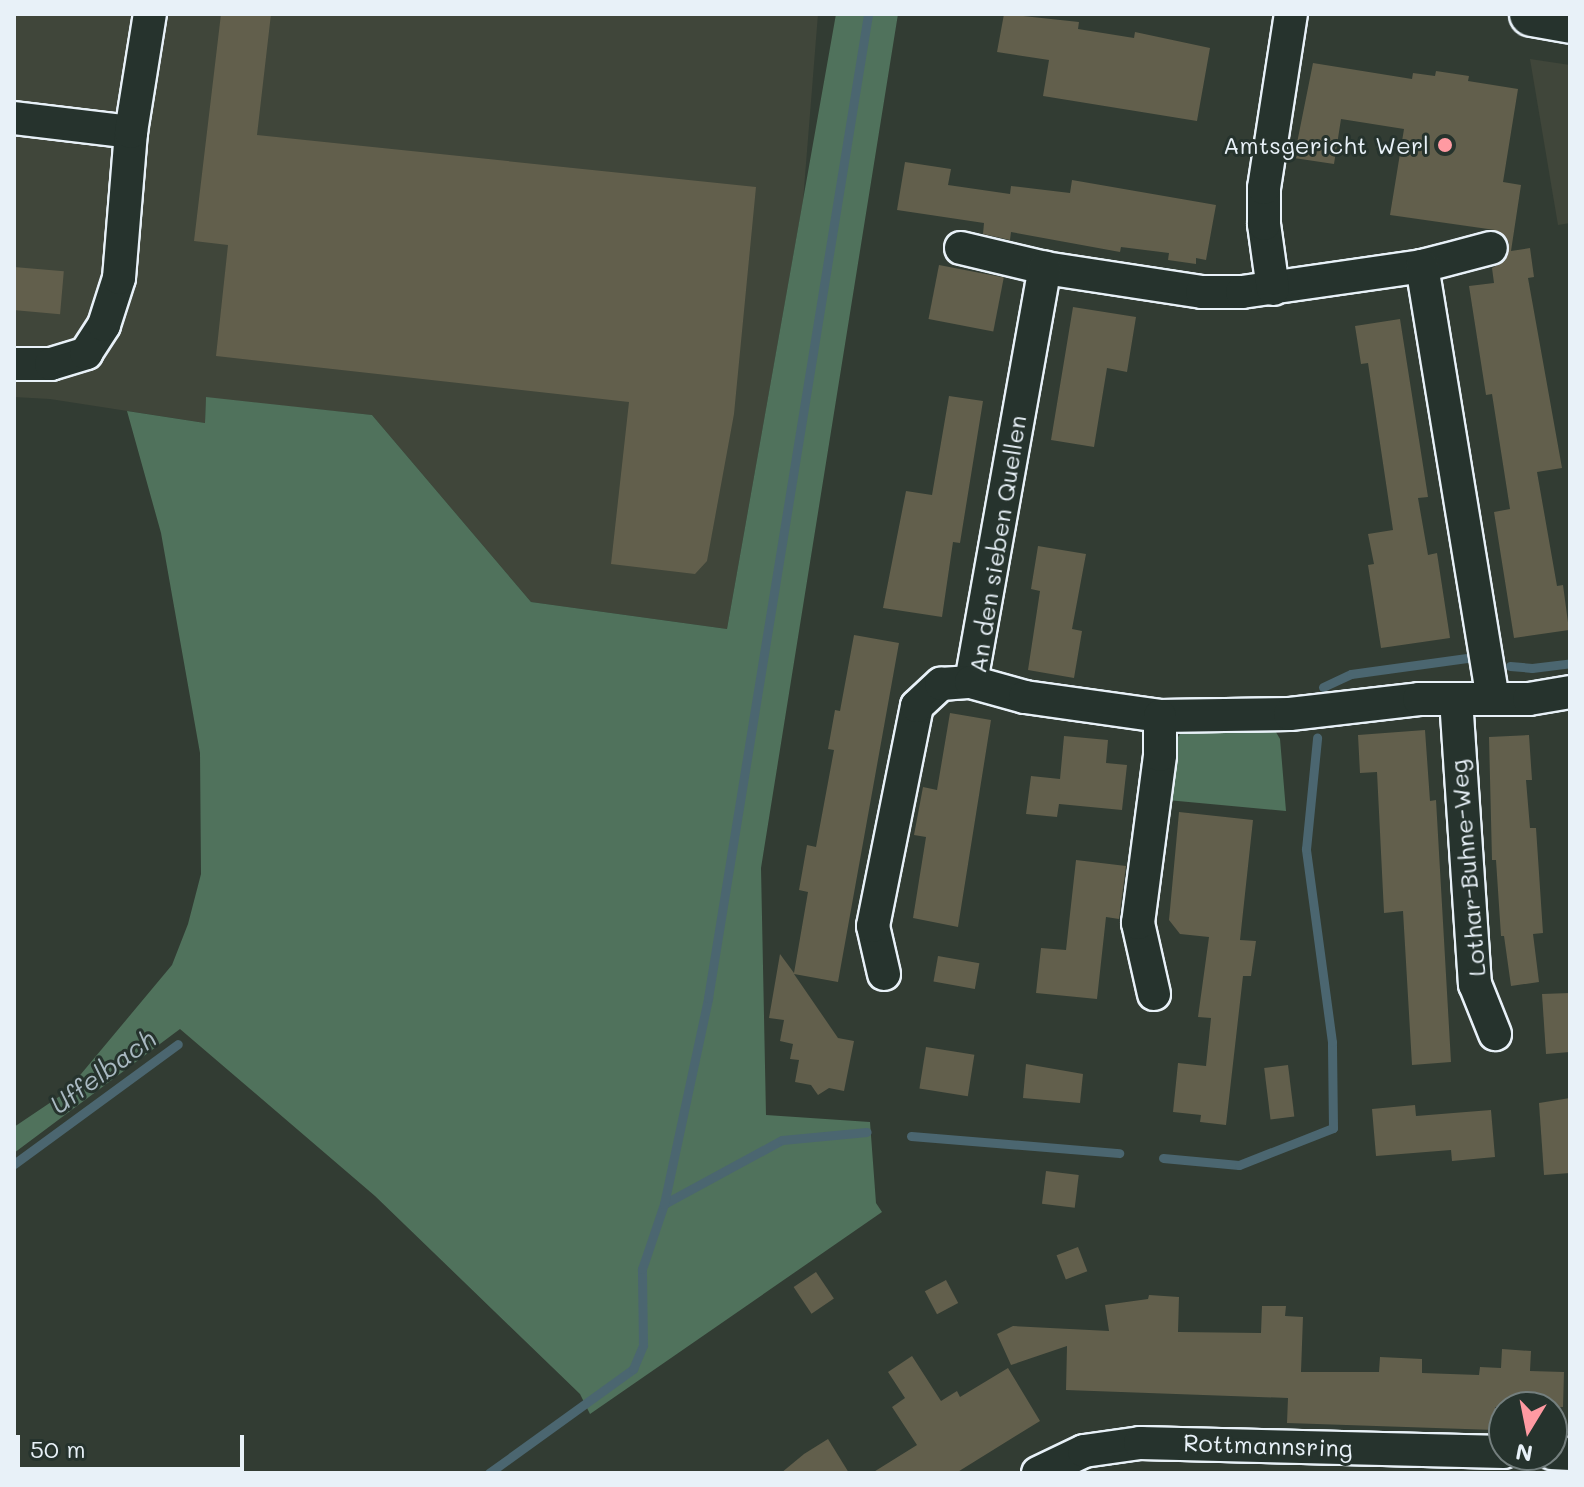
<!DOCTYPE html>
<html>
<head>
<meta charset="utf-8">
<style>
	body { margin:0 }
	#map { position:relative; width:1584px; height:1487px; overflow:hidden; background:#323c33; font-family:Mali,sans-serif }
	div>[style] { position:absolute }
	.built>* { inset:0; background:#40463a }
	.green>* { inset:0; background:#50725c }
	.stream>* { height:9px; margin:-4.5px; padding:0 4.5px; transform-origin:4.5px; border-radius:4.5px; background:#4b6670 }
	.building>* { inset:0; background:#625f4c; transform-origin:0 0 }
	.roads { filter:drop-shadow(2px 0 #e8f1f8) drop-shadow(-2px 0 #e8f1f8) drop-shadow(0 2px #e8f1f8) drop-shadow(0 -2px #e8f1f8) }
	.street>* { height:32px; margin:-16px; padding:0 16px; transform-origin:16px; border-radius:16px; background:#26332d }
	.secondary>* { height:44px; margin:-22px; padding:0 22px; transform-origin:22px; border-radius:22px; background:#26332d }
	.dots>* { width:22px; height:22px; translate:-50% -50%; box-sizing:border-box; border:4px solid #26332d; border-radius:50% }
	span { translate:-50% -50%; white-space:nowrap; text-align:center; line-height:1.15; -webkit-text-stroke:6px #26332d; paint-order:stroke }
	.poi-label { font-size:24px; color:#e8f1f8 }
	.right { translate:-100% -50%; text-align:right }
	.street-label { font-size:24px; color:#e8f1f8 }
	.water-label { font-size:26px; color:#a9b9c2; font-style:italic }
	.frame { position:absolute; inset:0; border:16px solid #e8f1f8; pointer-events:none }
	.north { position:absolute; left:1488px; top:1391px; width:80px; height:80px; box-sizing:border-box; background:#26332d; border:2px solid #747f7e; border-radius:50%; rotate:190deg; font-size:22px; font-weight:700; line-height:32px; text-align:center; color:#e8f1f8 }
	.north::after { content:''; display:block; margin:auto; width:28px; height:36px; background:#ff9aa2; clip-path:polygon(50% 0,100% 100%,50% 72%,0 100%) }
	.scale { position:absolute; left:16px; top:1435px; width:228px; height:36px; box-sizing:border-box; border:4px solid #e8f1f8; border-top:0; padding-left:10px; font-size:24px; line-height:28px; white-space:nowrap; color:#e8f1f8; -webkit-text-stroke:6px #26332d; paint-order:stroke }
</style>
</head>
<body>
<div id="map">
	<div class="built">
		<i style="clip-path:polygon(14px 14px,818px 14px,803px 201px,727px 629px,531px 602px,372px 415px,206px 398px,205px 423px,50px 399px,14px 397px)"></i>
		<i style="clip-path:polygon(1530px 59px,1570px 65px,1570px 223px,1558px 225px)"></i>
	</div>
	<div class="green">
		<i style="clip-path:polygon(836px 14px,898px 14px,761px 868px,766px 1115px,870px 1122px,876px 1203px,882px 1212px,590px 1414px,580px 1394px,375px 1196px,180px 1029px,14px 1153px,14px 1127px,66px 1092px,172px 965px,188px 924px,201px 874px,200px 753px,161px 533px,127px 411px,205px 423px,206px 397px,372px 415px,531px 602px,727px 629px)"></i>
		<i style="clip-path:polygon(1273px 727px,1280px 739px,1286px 811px,1167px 800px,1173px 745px,1180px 734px)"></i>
	</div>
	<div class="stream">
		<i style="left:1510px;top:666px;width:22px;rotate:5deg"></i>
		<i style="left:1532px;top:668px;width:38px;rotate:-7deg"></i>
		<i style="left:1323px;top:687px;width:31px;rotate:-25deg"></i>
		<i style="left:1351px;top:674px;width:117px;rotate:-7.9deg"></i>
		<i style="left:911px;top:1136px;width:209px;rotate:4.7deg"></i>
		<i style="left:1163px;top:1158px;width:76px;rotate:5.3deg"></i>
		<i style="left:1239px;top:1165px;width:101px;rotate:-21.5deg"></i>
		<i style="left:1333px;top:1128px;width:86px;rotate:-90.7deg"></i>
		<i style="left:1332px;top:1042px;width:195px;rotate:-97.7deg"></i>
		<i style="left:1306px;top:849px;width:112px;rotate:-84.3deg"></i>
		<i style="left:14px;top:1164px;width:203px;rotate:-36.2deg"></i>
		<i style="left:664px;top:1204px;width:134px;rotate:-28.5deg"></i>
		<i style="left:782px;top:1140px;width:85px;rotate:-5.4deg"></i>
		<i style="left:489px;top:1473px;width:178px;rotate:-35.8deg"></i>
		<i style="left:633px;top:1369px;width:26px;rotate:-67deg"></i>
		<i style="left:643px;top:1345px;width:76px;rotate:-90.8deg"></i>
		<i style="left:642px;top:1269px;width:69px;rotate:-71.3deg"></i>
		<i style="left:664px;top:1204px;width:211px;rotate:-77.9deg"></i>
		<i style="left:708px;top:998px;width:997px;rotate:-80.76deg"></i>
	</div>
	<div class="building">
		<i style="clip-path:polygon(221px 14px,271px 14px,257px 135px,756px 187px,734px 414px,707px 561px,695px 574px,611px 564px,629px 402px,216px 356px,228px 245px,194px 241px)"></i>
		<i style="clip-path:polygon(1004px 14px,1079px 22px,1078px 29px,1134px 38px,1135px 32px,1210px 48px,1197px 121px,1043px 96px,1049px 60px,997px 52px)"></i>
		<i style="clip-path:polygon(1313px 63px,1412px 79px,1413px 73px,1435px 76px,1436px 71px,1469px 76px,1468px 81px,1518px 89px,1503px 182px,1521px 185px,1511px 251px,1530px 248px,1534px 277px,1528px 278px,1562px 468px,1537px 472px,1557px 586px,1563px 585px,1569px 630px,1514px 638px,1494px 512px,1510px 509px,1492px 394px,1486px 395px,1469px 286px,1494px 283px,1492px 268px,1505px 261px,1509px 242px,1495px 230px,1390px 215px,1404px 129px,1341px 119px,1334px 164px,1294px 158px)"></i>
		<i style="clip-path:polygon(905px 162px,951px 169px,948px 185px,1010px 194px,1011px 186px,1070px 193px,1072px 180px,1216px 205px,1206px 260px,1196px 258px,1196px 264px,1168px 260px,1169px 253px,1121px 247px,1120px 252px,1011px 232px,1010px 240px,983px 234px,984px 223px,897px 210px)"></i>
		<i style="left:939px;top:265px;width:66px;height:55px;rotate:11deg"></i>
		<i style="left:14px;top:267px;width:50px;height:43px;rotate:5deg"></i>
		<i style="clip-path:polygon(1073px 307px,1136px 317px,1127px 372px,1107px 368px,1094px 447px,1051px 440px)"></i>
		<i style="clip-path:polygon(1400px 319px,1428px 497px,1418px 498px,1428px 555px,1437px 553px,1450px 638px,1381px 648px,1368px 565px,1374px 564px,1368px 534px,1393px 530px,1368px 363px,1361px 364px,1355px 326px)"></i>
		<i style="clip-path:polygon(949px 396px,983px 401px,960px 543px,953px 542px,942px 617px,883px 608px,906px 491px,932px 495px)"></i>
		<i style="clip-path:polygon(1038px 546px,1086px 554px,1072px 629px,1082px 631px,1074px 678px,1028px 670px,1040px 591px,1031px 589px)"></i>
		<i style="clip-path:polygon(854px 635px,899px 643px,838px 982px,794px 974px,838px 1038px,854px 1041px,844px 1091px,829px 1088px,818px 1095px,811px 1085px,795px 1082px,799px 1060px,790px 1059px,793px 1044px,780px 1041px,784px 1020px,769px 1018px,780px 954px,794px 973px,808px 892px,799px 890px,807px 845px,816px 847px,834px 750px,828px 749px,835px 710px,840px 711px)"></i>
		<i style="clip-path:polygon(950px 713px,991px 720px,958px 927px,913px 918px,926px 837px,914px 835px,923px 787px,937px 790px)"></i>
		<i style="clip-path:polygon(1425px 730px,1430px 801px,1436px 800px,1451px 1062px,1412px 1065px,1403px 911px,1384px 913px,1377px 772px,1360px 773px,1358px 735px)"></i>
		<i style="clip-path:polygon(1529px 735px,1532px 780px,1526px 780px,1530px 828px,1536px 828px,1543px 933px,1533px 934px,1539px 982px,1511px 986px,1504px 936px,1501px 936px,1496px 860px,1492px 860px,1489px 737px)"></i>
		<i style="clip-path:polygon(1064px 736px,1108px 740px,1106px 763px,1127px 765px,1122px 810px,1059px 804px,1057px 817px,1026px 814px,1031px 776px,1060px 779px)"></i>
		<i style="clip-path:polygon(1179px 812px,1253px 820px,1240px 940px,1256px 941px,1251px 976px,1243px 976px,1226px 1125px,1200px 1122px,1201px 1115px,1173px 1112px,1178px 1063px,1206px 1066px,1211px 1018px,1198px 1017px,1209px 937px,1180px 934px,1169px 920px)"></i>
		<i style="clip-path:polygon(1076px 860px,1126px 866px,1119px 919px,1106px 917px,1097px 999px,1036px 993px,1041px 948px,1066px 950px)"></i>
		<i style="left:938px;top:956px;width:42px;height:26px;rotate:10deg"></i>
		<i style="clip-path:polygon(1570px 993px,1570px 1052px,1546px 1054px,1542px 994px)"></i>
		<i style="left:926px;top:1047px;width:49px;height:42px;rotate:9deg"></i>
		<i style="clip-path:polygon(1026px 1064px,1083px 1074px,1080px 1103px,1023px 1098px)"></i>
		<i style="left:1288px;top:1065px;width:52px;height:24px;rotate:83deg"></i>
		<i style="clip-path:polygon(1570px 1098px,1570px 1173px,1544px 1175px,1539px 1103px)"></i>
		<i style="clip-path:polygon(1415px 1105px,1416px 1116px,1491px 1110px,1495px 1157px,1452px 1161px,1451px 1150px,1376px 1156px,1372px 1109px)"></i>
		<i style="left:1046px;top:1171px;width:33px;height:33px;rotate:7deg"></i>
		<i style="left:1078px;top:1247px;width:26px;height:23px;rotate:69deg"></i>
		<i style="left:816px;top:1272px;width:32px;height:27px;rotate:56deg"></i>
		<i style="left:946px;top:1280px;width:26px;height:24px;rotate:62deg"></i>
		<i style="clip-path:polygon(1149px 1295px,1179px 1297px,1178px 1332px,1261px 1333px,1262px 1306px,1286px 1306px,1285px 1316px,1303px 1317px,1301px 1372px,1379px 1372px,1380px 1357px,1422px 1359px,1422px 1373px,1479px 1375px,1480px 1367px,1501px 1368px,1502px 1349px,1531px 1351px,1530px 1371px,1564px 1372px,1563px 1407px,1495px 1407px,1495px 1430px,1287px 1423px,1288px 1398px,1066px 1390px,1067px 1346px,1011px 1365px,997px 1334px,1013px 1326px,1109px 1331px,1105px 1305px,1148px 1299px)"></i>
		<i style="clip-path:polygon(912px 1356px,941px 1401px,957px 1391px,960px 1397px,1008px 1368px,1040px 1421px,956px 1473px,872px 1473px,917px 1445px,892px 1407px,905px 1398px,888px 1372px)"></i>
		<i style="clip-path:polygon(828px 1439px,849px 1473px,781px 1473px,804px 1454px)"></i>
	</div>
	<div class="roads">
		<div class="street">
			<i style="left:14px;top:118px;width:118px;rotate:6.8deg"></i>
			<i style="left:961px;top:248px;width:86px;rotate:13.4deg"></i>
			<i style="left:1045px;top:268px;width:159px;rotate:8.7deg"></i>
			<i style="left:1202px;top:292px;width:40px"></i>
			<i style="left:1242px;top:292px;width:182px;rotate:-8.2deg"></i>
			<i style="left:1422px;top:266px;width:71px;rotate:-14.6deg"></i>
			<i style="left:1422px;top:266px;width:438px;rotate:80.7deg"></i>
			<i style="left:1273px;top:289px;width:66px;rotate:-97.9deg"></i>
			<i style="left:1264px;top:224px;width:36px;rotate:-90deg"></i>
			<i style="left:1264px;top:188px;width:176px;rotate:-81.2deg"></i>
			<i style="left:14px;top:364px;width:37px"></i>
			<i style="left:51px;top:364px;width:37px;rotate:-17deg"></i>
			<i style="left:86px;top:353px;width:33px;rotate:-57deg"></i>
			<i style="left:104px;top:325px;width:49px;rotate:-72.3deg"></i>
			<i style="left:119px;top:278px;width:146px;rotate:-85.3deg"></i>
			<i style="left:131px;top:132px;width:120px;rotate:-80.9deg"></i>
			<i style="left:971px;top:682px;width:421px;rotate:-79.9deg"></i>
			<i style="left:1456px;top:699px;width:286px;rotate:86.2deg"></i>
			<i style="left:1475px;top:984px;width:54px;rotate:68.2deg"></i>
			<i style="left:884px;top:974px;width:49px;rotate:-102.9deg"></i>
			<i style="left:873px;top:926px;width:224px;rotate:-78.7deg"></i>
			<i style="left:917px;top:706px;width:33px;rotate:-43deg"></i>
			<i style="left:941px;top:684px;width:30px;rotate:-4deg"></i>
			<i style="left:971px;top:682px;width:56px;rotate:15.5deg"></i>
			<i style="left:1025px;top:697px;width:136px;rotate:8deg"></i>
			<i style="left:1160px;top:716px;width:130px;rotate:-0.9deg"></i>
			<i style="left:1290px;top:714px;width:130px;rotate:-6.6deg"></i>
			<i style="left:1419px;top:699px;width:110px"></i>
			<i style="left:1529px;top:699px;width:42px;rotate:-9.7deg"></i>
			<i style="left:1154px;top:994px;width:73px;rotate:-102.7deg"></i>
			<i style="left:1138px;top:923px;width:169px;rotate:-82.5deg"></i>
			<i style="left:1160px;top:755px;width:39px;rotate:-90deg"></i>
			<i style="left:1552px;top:1453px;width:18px;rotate:3deg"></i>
			<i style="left:1038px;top:1473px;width:51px;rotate:-25.6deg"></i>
			<i style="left:1084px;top:1451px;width:57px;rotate:-8.1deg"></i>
			<i style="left:1140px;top:1443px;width:364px;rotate:1.4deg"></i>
		</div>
		<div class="secondary">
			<i style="left:1532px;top:14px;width:39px;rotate:10deg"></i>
		</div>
	</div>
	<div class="dots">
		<i style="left:1445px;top:145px;background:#ff9aa2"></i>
	</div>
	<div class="poi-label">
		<span class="right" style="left:1429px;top:145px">Amtsgericht Werl</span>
	</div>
	<div class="street-label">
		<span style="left:997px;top:544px;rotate:-81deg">An den sieben Quellen</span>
		<span style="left:1467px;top:868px;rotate:-95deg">Lothar-Buhne-Weg</span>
		<span style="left:1268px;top:1445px;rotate:2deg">Rottmannsring</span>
	</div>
	<div class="water-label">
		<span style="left:103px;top:1072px;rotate:-36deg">Uffelbach</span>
	</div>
	<div class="frame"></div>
	<div class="north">N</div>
	<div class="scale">50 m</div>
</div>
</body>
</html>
